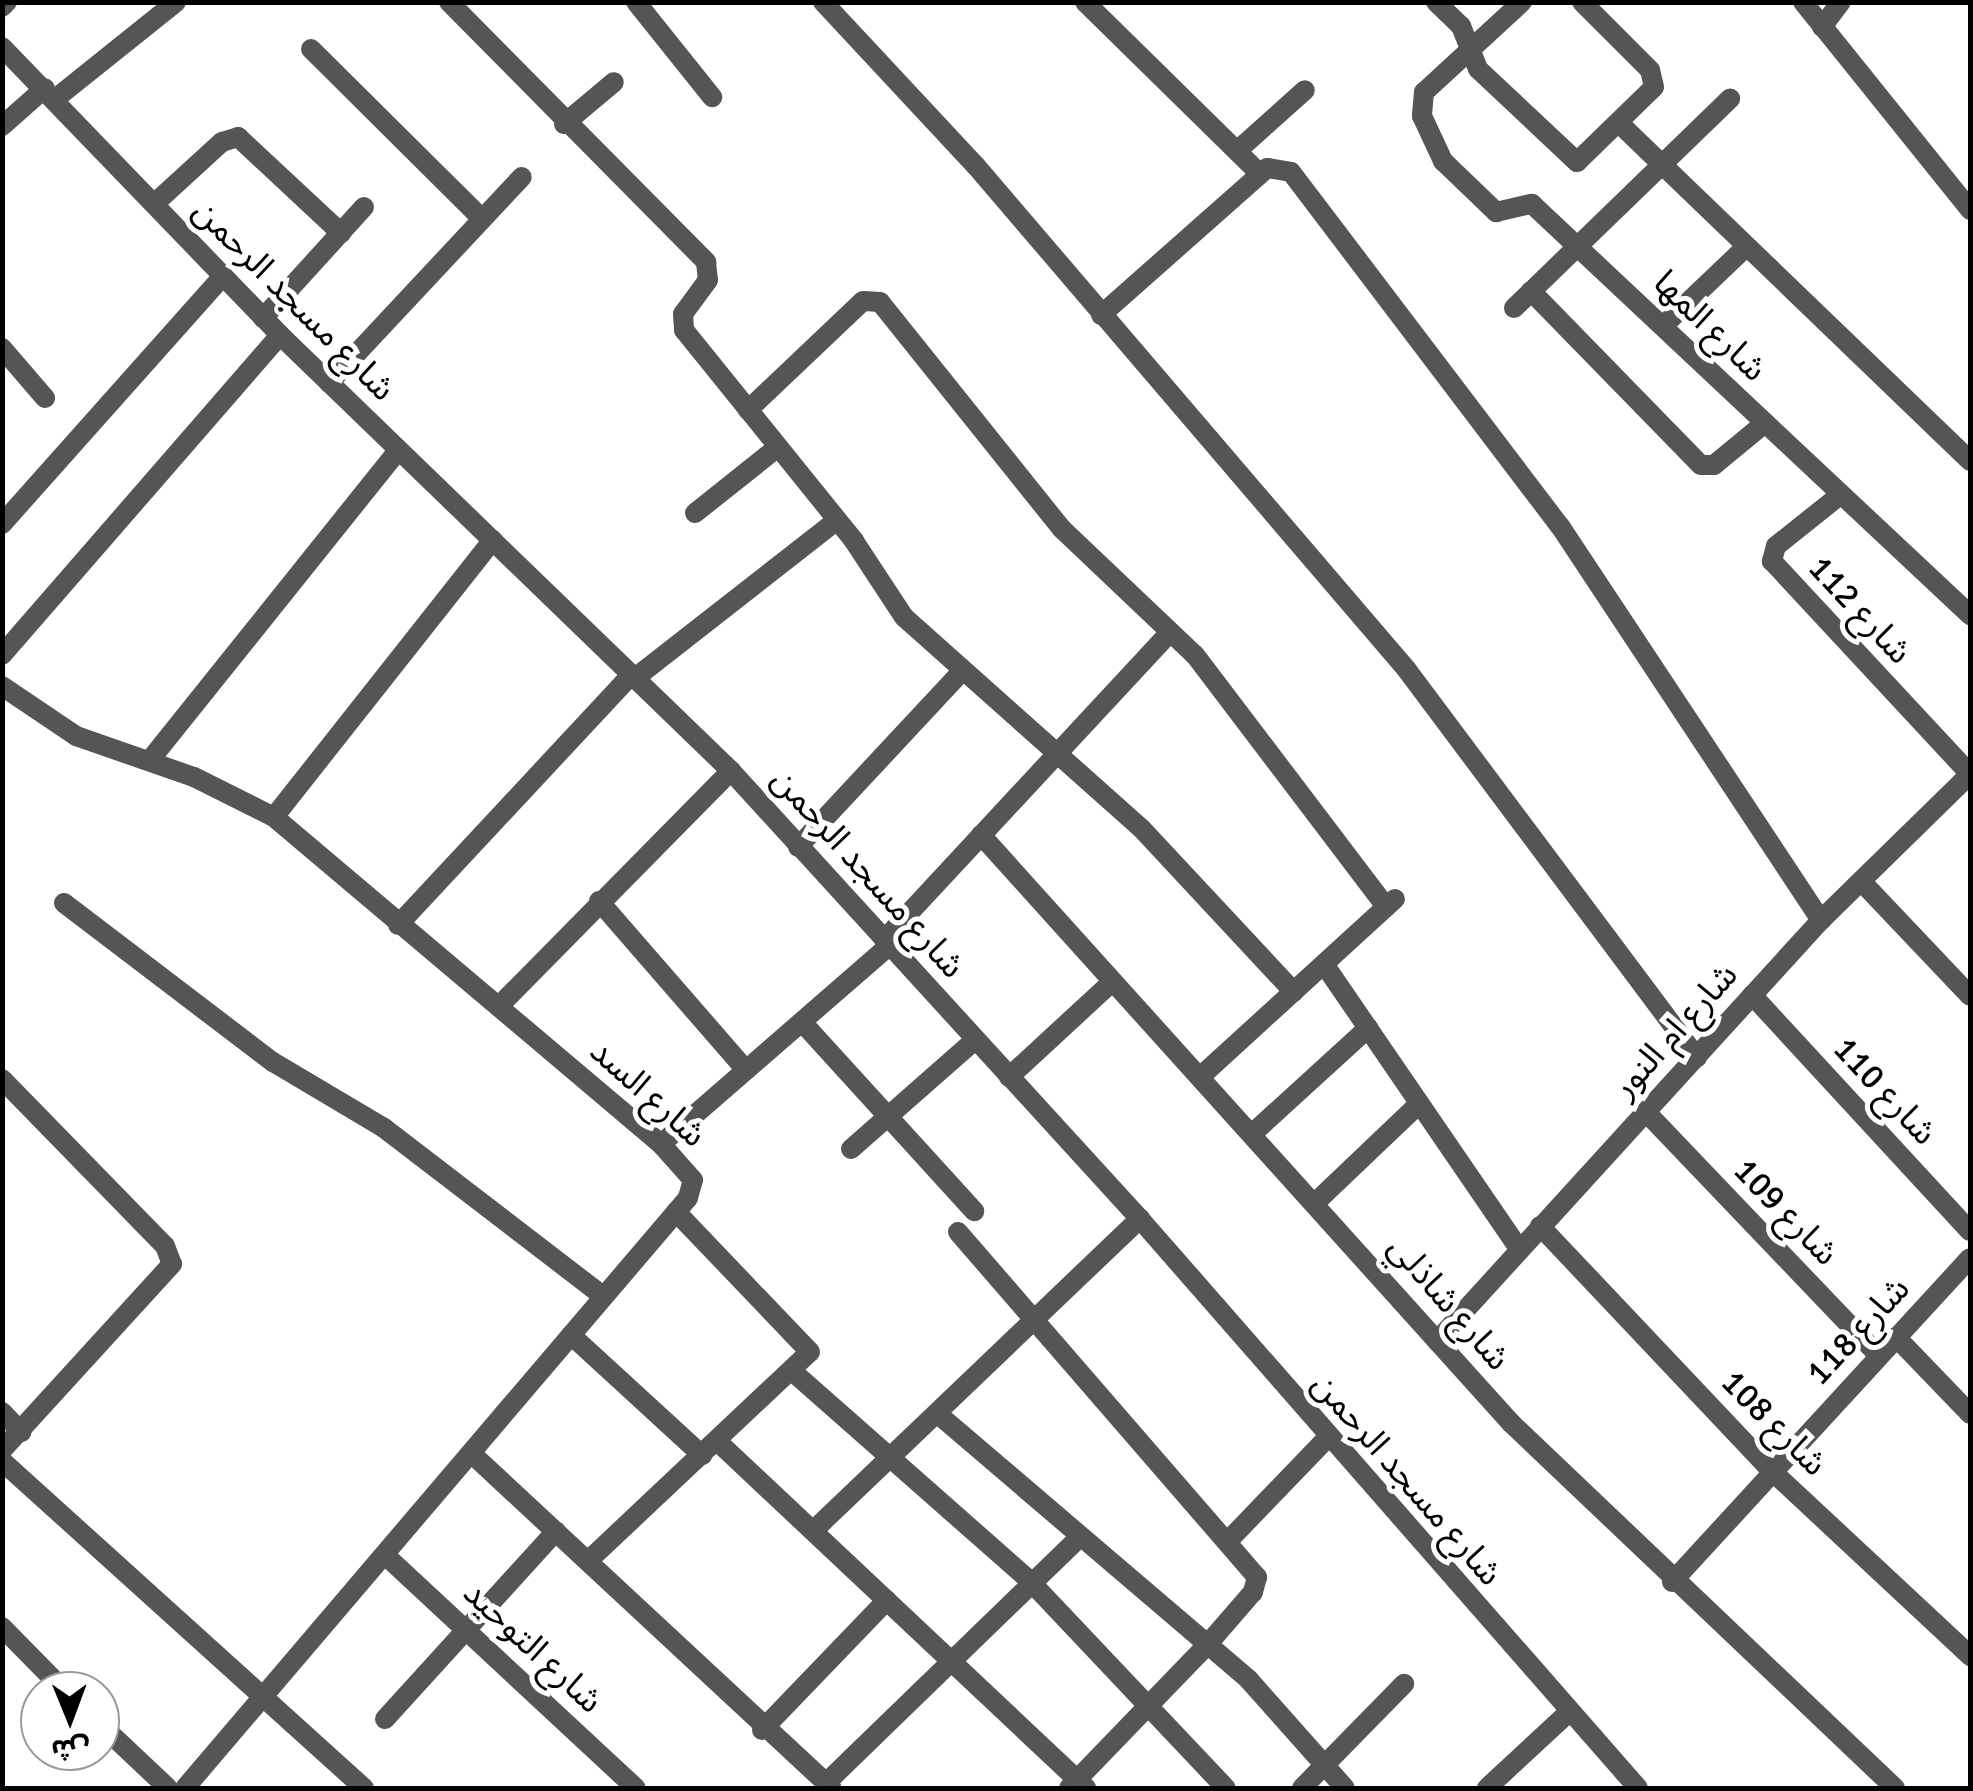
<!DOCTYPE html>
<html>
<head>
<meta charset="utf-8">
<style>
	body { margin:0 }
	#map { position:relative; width:1973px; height:1791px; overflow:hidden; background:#fff; font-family:Signika,"Noto Sans Arabic",sans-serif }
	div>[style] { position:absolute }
	.street>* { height:20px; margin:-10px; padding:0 10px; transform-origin:10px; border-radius:10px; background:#555 }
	span { translate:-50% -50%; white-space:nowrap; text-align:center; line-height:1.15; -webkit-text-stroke:10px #fff; paint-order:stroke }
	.street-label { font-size:35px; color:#000 }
	.frame { position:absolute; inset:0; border:5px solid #000; pointer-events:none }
	.north { position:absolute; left:20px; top:1671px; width:100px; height:100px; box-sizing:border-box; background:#fff; border:2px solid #999; border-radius:50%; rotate:179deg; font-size:28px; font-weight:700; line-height:40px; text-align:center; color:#000 }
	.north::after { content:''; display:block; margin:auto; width:35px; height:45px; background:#000; clip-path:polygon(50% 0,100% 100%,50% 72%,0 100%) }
</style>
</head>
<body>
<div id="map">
	<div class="street">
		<i style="left:449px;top:2px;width:366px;rotate:45.3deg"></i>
		<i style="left:706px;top:262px;width:18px;rotate:84deg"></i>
		<i style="left:708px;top:280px;width:42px;rotate:126.3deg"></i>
		<i style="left:683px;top:314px;width:16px;rotate:86deg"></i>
		<i style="left:684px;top:330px;width:271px;rotate:51.1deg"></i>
		<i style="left:854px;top:541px;width:91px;rotate:56.7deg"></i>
		<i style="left:904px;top:617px;width:317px;rotate:41.7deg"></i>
		<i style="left:1141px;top:828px;width:224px;rotate:47deg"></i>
		<i style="left:636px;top:2px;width:122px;rotate:51.3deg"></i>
		<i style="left:823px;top:2px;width:224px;rotate:47deg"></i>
		<i style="left:976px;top:166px;width:663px;rotate:49.46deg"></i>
		<i style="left:1407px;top:670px;width:484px;rotate:53.2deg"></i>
		<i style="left:1085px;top:2px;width:245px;rotate:44.5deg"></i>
		<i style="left:1436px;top:2px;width:35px;rotate:44deg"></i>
		<i style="left:1461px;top:26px;width:46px;rotate:68.4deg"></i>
		<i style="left:1478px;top:69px;width:136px;rotate:43.2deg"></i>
		<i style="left:1577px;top:162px;width:107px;rotate:-44.2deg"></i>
		<i style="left:1654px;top:87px;width:17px;rotate:-103deg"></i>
		<i style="left:1650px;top:70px;width:96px;rotate:-135deg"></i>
		<i style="left:1522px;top:2px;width:133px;rotate:137.4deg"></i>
		<i style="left:1424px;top:92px;width:24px;rotate:95deg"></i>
		<i style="left:1422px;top:116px;width:50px;rotate:65deg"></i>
		<i style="left:1443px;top:161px;width:74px;rotate:43.9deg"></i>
		<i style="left:1496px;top:212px;width:37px;rotate:-13deg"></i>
		<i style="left:1532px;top:204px;width:601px;rotate:43.18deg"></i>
		<i style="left:1803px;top:2px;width:267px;rotate:51.2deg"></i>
		<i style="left:2px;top:7px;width:7px;rotate:-45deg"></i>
		<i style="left:1822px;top:27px;width:31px;rotate:-53deg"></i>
		<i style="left:2px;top:47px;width:400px;rotate:46deg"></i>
		<i style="left:280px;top:335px;width:627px;rotate:44.03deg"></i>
		<i style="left:731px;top:771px;width:607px;rotate:47.61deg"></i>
		<i style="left:1140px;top:1219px;width:756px;rotate:48.81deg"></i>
		<i style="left:311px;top:49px;width:240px;rotate:44.8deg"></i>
		<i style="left:55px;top:99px;width:155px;rotate:-38.7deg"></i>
		<i style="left:564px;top:124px;width:65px;rotate:-40deg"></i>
		<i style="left:1620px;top:124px;width:486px;rotate:43.9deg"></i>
		<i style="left:2px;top:126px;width:57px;rotate:-41.5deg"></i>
		<i style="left:1237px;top:151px;width:91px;rotate:-41.9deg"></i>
		<i style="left:154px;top:204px;width:92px;rotate:-42.4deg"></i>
		<i style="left:222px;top:142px;width:17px;rotate:-17deg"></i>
		<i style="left:238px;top:137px;width:141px;rotate:43deg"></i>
		<i style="left:1531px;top:291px;width:243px;rotate:45.7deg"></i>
		<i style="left:1701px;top:465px;width:13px"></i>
		<i style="left:1714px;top:465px;width:66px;rotate:-39.5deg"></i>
		<i style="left:1514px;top:308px;width:301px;rotate:-44.1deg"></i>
		<i style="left:1101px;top:315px;width:222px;rotate:-41.5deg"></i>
		<i style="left:1267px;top:168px;width:24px;rotate:9deg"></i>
		<i style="left:1291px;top:172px;width:445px;rotate:52.8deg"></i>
		<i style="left:1560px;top:526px;width:473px;rotate:56.5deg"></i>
		<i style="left:263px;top:318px;width:150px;rotate:-47.7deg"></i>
		<i style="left:1664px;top:325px;width:113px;rotate:-43.6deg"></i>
		<i style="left:2px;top:348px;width:66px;rotate:49.3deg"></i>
		<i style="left:329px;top:383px;width:282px;rotate:-46.9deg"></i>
		<i style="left:748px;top:410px;width:158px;rotate:-43.5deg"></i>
		<i style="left:863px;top:301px;width:17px;rotate:3deg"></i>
		<i style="left:880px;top:302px;width:291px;rotate:51.3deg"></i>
		<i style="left:1062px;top:529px;width:183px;rotate:43.5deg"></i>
		<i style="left:1195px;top:655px;width:316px;rotate:52.8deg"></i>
		<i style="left:1840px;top:495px;width:82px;rotate:141.4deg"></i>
		<i style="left:1776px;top:546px;width:16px;rotate:105deg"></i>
		<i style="left:1772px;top:561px;width:291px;rotate:47.1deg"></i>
		<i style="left:695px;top:513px;width:106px;rotate:-38.5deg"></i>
		<i style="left:2px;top:524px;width:331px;rotate:-48.3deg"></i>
		<i style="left:2px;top:655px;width:424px;rotate:-49deg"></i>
		<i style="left:635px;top:678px;width:256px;rotate:-38deg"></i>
		<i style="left:2px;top:686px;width:89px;rotate:34deg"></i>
		<i style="left:76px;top:736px;width:125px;rotate:19.2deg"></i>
		<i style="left:194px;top:777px;width:89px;rotate:26.6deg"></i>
		<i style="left:274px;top:817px;width:507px;rotate:40.2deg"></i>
		<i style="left:661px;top:1144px;width:48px;rotate:48.4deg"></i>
		<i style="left:693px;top:1180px;width:19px;rotate:106deg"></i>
		<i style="left:688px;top:1198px;width:775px;rotate:130.45deg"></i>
		<i style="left:150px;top:760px;width:397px;rotate:-51.3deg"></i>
		<i style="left:274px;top:817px;width:353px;rotate:-51.7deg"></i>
		<i style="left:981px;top:835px;width:792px;rotate:47.97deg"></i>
		<i style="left:1511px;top:1423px;width:530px;rotate:43.55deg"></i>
		<i style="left:798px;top:847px;width:241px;rotate:-47deg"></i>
		<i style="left:1861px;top:881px;width:158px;rotate:46.5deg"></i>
		<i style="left:599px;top:901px;width:224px;rotate:49deg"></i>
		<i style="left:64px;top:903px;width:263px;rotate:37.3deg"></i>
		<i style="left:273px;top:1062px;width:129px;rotate:30.7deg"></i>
		<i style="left:384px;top:1128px;width:276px;rotate:37.5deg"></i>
		<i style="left:398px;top:925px;width:343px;rotate:-47deg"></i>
		<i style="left:884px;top:940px;width:420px;rotate:-47.1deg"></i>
		<i style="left:1324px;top:964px;width:345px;rotate:55.6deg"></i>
		<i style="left:1752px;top:995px;width:321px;rotate:47.3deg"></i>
		<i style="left:500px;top:1005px;width:329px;rotate:-45.4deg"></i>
		<i style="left:802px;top:1022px;width:256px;rotate:47.7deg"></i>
		<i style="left:1009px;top:1077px;width:139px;rotate:-42.7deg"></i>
		<i style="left:1200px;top:1077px;width:264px;rotate:-42.4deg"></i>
		<i style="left:2px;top:1079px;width:233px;rotate:45.7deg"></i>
		<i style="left:165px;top:1246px;width:19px;rotate:69deg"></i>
		<i style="left:172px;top:1264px;width:252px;rotate:132.4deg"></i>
		<i style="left:1646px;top:1112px;width:337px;rotate:46.3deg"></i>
		<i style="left:1253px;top:1133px;width:156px;rotate:-42.4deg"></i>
		<i style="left:661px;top:1144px;width:302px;rotate:-41deg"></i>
		<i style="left:851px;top:1149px;width:165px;rotate:-41.3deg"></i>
		<i style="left:1317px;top:1201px;width:141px;rotate:-43.6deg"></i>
		<i style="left:1540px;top:1226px;width:339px;rotate:46.6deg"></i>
		<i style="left:1773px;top:1472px;width:270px;rotate:43deg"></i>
		<i style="left:958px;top:1232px;width:457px;rotate:49.1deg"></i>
		<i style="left:1257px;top:1577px;width:16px;rotate:105deg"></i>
		<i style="left:1253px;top:1592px;width:69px;rotate:130.9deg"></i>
		<i style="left:1208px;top:1644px;width:200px;rotate:134deg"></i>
		<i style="left:571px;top:1335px;width:178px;rotate:42.5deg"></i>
		<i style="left:1896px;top:1337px;width:107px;rotate:46.1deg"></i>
		<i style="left:1437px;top:1341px;width:570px;rotate:-47.63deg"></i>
		<i style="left:1821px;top:920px;width:209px;rotate:-44.4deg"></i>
		<i style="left:792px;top:1371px;width:317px;rotate:41.4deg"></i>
		<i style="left:1030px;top:1581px;width:285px;rotate:46.6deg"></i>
		<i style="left:2px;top:1412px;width:28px;rotate:46deg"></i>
		<i style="left:939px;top:1415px;width:408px;rotate:40.5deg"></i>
		<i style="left:1249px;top:1680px;width:144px;rotate:48.4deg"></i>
		<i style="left:717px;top:1441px;width:507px;rotate:43.24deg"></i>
		<i style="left:471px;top:1453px;width:492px;rotate:42.9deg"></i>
		<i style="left:2px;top:1461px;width:488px;rotate:42.1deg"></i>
		<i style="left:814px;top:1530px;width:451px;rotate:-43.7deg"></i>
		<i style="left:1228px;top:1541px;width:143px;rotate:-46.1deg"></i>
		<i style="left:385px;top:1555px;width:342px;rotate:42.9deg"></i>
		<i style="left:589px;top:1560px;width:303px;rotate:-43.3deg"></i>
		<i style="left:810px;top:1352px;width:194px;rotate:-133.7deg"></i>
		<i style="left:1672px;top:1582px;width:440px;rotate:-47.4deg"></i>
		<i style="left:2px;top:1627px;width:90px;rotate:45.5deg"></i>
		<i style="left:385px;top:1719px;width:254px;rotate:-47.7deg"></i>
		<i style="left:100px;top:1724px;width:93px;rotate:43.3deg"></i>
		<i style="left:762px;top:1730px;width:180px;rotate:-46.1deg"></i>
		<i style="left:826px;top:1783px;width:352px;rotate:-44.1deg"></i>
		<i style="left:1302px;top:1788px;width:146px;rotate:-45.6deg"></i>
		<i style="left:1487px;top:1788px;width:112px;rotate:-42.8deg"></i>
	</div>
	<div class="street-label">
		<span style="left:294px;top:300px;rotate:45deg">شارع مسجد الرحمن</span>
		<span style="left:1710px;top:326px;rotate:44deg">شارع المها</span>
		<span style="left:1860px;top:610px;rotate:47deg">شارع 112</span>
		<span style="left:868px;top:873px;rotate:48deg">شارع مسجد الرحمن</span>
		<span style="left:1675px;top:1031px;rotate:-48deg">شارع ام النور</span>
		<span style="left:1885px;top:1091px;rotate:47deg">شارع 110</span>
		<span style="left:648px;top:1093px;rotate:42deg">شارع السد</span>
		<span style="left:1786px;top:1212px;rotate:46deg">شارع 109</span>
		<span style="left:1449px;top:1303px;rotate:49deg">شارع شاذلي</span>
		<span style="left:1858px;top:1331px;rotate:-47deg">شارع 118</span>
		<span style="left:1774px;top:1423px;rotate:45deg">شارع 108</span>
		<span style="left:1407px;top:1479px;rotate:49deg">شارع مسجد الرحمن</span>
		<span style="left:533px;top:1647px;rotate:43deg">شارع التوحيد</span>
	</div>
	<div class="frame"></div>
	<div class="north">ش</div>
</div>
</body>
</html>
